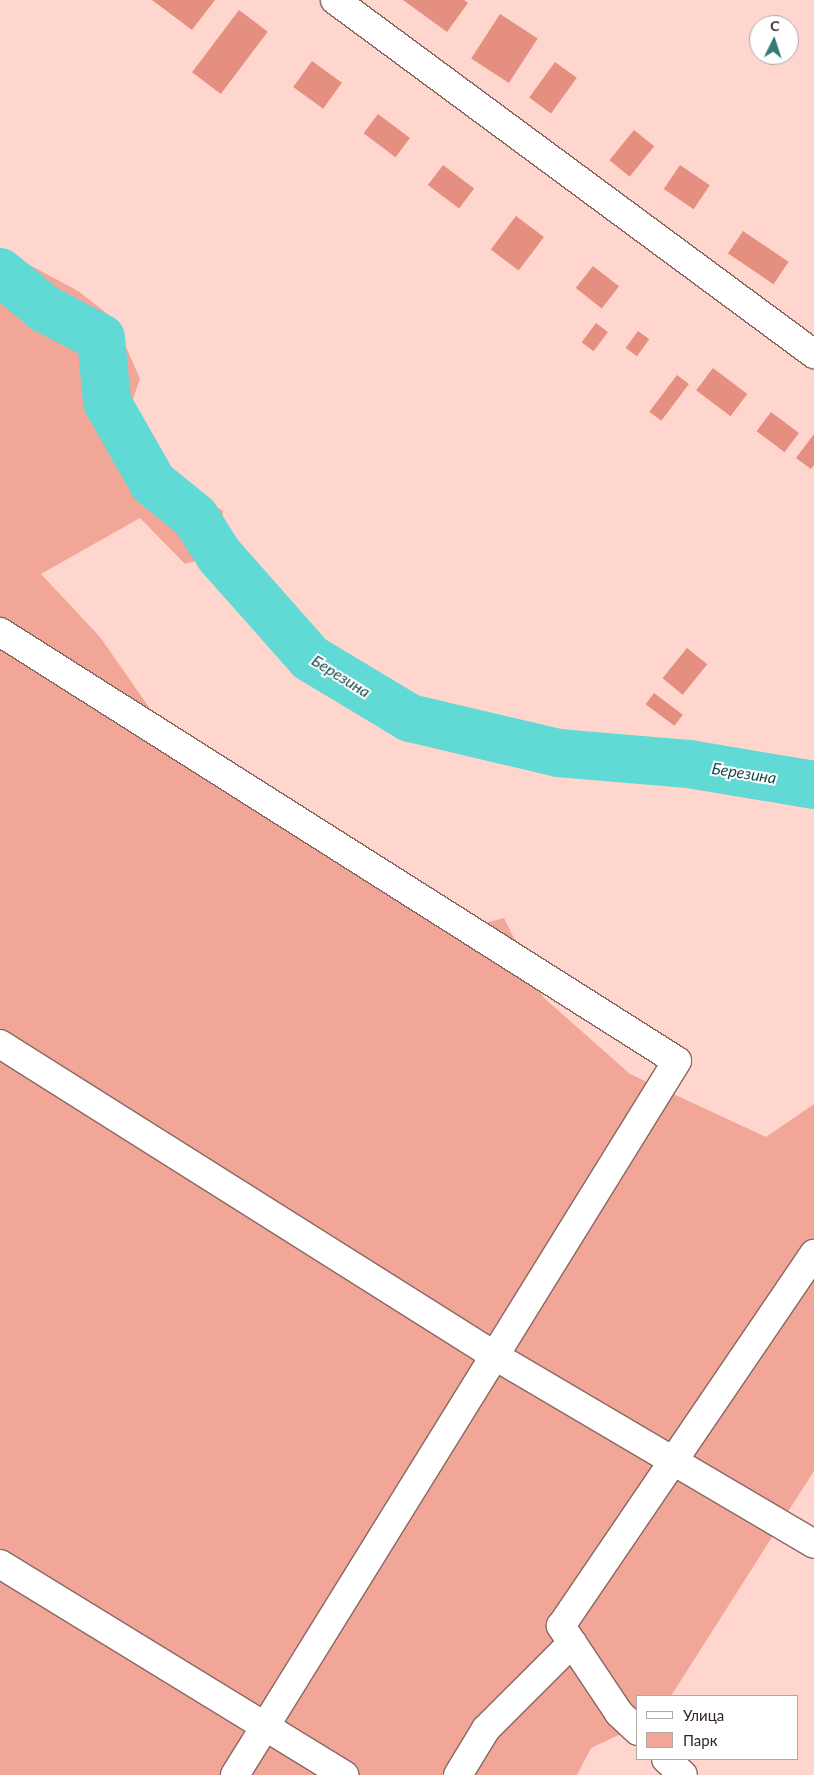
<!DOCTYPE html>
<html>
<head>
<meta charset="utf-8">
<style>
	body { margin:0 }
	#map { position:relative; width:814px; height:1775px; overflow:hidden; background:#ffd6ce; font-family:Lato,sans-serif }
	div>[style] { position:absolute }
	.green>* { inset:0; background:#f1a698 }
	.river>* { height:48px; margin:-24px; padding:0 24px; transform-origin:24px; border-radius:24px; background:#61dad6 }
	.building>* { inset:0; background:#e58f80; transform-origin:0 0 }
	.roads { filter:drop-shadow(1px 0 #8a6760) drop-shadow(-1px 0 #8a6760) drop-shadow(0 1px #8a6760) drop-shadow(0 -1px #8a6760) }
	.minor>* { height:28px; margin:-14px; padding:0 14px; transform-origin:14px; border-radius:14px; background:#fff }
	span { translate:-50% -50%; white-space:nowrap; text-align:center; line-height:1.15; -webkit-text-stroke:4px #fff; paint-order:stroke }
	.water-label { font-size:16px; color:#154b4a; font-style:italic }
	.legend { position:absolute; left:636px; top:1695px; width:162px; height:65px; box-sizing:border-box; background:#fff; border:1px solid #aea8a7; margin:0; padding:6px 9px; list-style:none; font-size:15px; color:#352623 }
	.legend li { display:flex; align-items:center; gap:10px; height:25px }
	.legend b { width:25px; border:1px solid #aea8a7 }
	.north { position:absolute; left:749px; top:15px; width:50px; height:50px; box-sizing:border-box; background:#fff; border:1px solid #aea8a7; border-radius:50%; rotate:4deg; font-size:14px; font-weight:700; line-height:20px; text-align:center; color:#352623 }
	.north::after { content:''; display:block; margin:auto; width:18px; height:22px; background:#327b79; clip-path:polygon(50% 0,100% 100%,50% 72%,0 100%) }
</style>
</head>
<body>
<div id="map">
	<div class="green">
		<i style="clip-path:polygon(0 249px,78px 291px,114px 319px,140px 379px,124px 424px,157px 466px,223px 511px,219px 555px,185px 564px,140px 518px,41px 574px,100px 637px,174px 743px,455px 931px,504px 918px,543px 997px,630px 1074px,766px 1137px,814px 1104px,814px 1471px,671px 1696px,638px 1696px,638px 1726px,591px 1748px,577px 1775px,0 1775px)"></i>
	</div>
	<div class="river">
		<i style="left:0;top:272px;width:58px;rotate:39.4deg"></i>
		<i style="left:45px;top:309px;width:63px;rotate:27.4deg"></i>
		<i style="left:101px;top:338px;width:64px;rotate:84.6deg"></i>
		<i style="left:107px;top:402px;width:93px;rotate:60.4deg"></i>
		<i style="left:153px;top:483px;width:54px;rotate:39deg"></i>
		<i style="left:195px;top:517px;width:45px;rotate:57.7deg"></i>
		<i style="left:219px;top:555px;width:137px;rotate:48.5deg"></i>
		<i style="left:310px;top:658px;width:117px;rotate:31deg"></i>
		<i style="left:410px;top:718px;width:152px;rotate:13.3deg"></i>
		<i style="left:558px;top:753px;width:131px;rotate:4.8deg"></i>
		<i style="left:689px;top:764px;width:127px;rotate:9.5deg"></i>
	</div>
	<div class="building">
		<i style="clip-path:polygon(152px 0,215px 0,192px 30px)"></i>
		<i style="clip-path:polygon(403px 0,464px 0,468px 3px,447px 32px)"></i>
		<i style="left:239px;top:10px;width:36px;height:78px;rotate:37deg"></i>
		<i style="left:500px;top:14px;width:45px;height:53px;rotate:33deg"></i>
		<i style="left:312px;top:61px;width:37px;height:32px;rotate:36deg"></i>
		<i style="left:555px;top:62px;width:27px;height:44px;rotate:36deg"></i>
		<i style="left:378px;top:114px;width:40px;height:24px;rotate:37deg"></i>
		<i style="left:634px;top:130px;width:26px;height:39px;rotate:39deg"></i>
		<i style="left:443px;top:165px;width:39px;height:25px;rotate:37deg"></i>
		<i style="left:680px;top:165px;width:36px;height:29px;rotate:34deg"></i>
		<i style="left:516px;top:216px;width:35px;height:42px;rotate:37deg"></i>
		<i style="left:743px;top:231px;width:55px;height:27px;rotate:34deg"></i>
		<i style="left:593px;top:266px;width:33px;height:28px;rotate:38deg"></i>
		<i style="left:596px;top:323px;width:15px;height:24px;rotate:37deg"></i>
		<i style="left:638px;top:331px;width:14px;height:21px;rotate:36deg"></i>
		<i style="left:713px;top:368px;width:43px;height:28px;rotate:37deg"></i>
		<i style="left:677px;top:375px;width:15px;height:46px;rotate:37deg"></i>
		<i style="left:771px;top:412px;width:35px;height:24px;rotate:37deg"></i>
		<i style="clip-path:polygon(814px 434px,814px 465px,811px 469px,796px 458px)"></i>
		<i style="left:687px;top:648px;width:26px;height:39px;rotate:39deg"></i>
		<i style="left:654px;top:693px;width:36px;height:14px;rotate:37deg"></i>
	</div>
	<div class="roads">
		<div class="minor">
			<i style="left:335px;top:0;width:596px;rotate:36.47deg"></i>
			<i style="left:0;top:632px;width:801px;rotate:32.36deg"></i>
			<i style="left:677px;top:1061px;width:840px;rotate:121.76deg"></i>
			<i style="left:0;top:1044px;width:585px;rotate:32.22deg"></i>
			<i style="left:495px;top:1356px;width:370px;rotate:30.5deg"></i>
			<i style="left:0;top:1564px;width:404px;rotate:31.5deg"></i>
			<i style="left:638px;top:1731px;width:26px;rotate:-137deg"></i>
			<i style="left:619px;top:1713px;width:105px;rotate:-123.7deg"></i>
			<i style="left:561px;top:1626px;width:450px;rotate:-55.8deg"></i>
			<i style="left:666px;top:1759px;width:23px;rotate:43deg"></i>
			<i style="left:458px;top:1775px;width:54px;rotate:-58.7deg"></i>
			<i style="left:486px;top:1729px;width:122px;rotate:-45deg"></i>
		</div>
	</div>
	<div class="water-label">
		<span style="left:341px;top:676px;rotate:32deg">Березина</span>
		<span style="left:744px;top:773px;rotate:9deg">Березина</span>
	</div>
	<ul class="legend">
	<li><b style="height:6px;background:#fff"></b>Улица</li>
	<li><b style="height:14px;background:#f1a698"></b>Парк</li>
	</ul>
	<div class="north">С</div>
</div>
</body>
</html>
